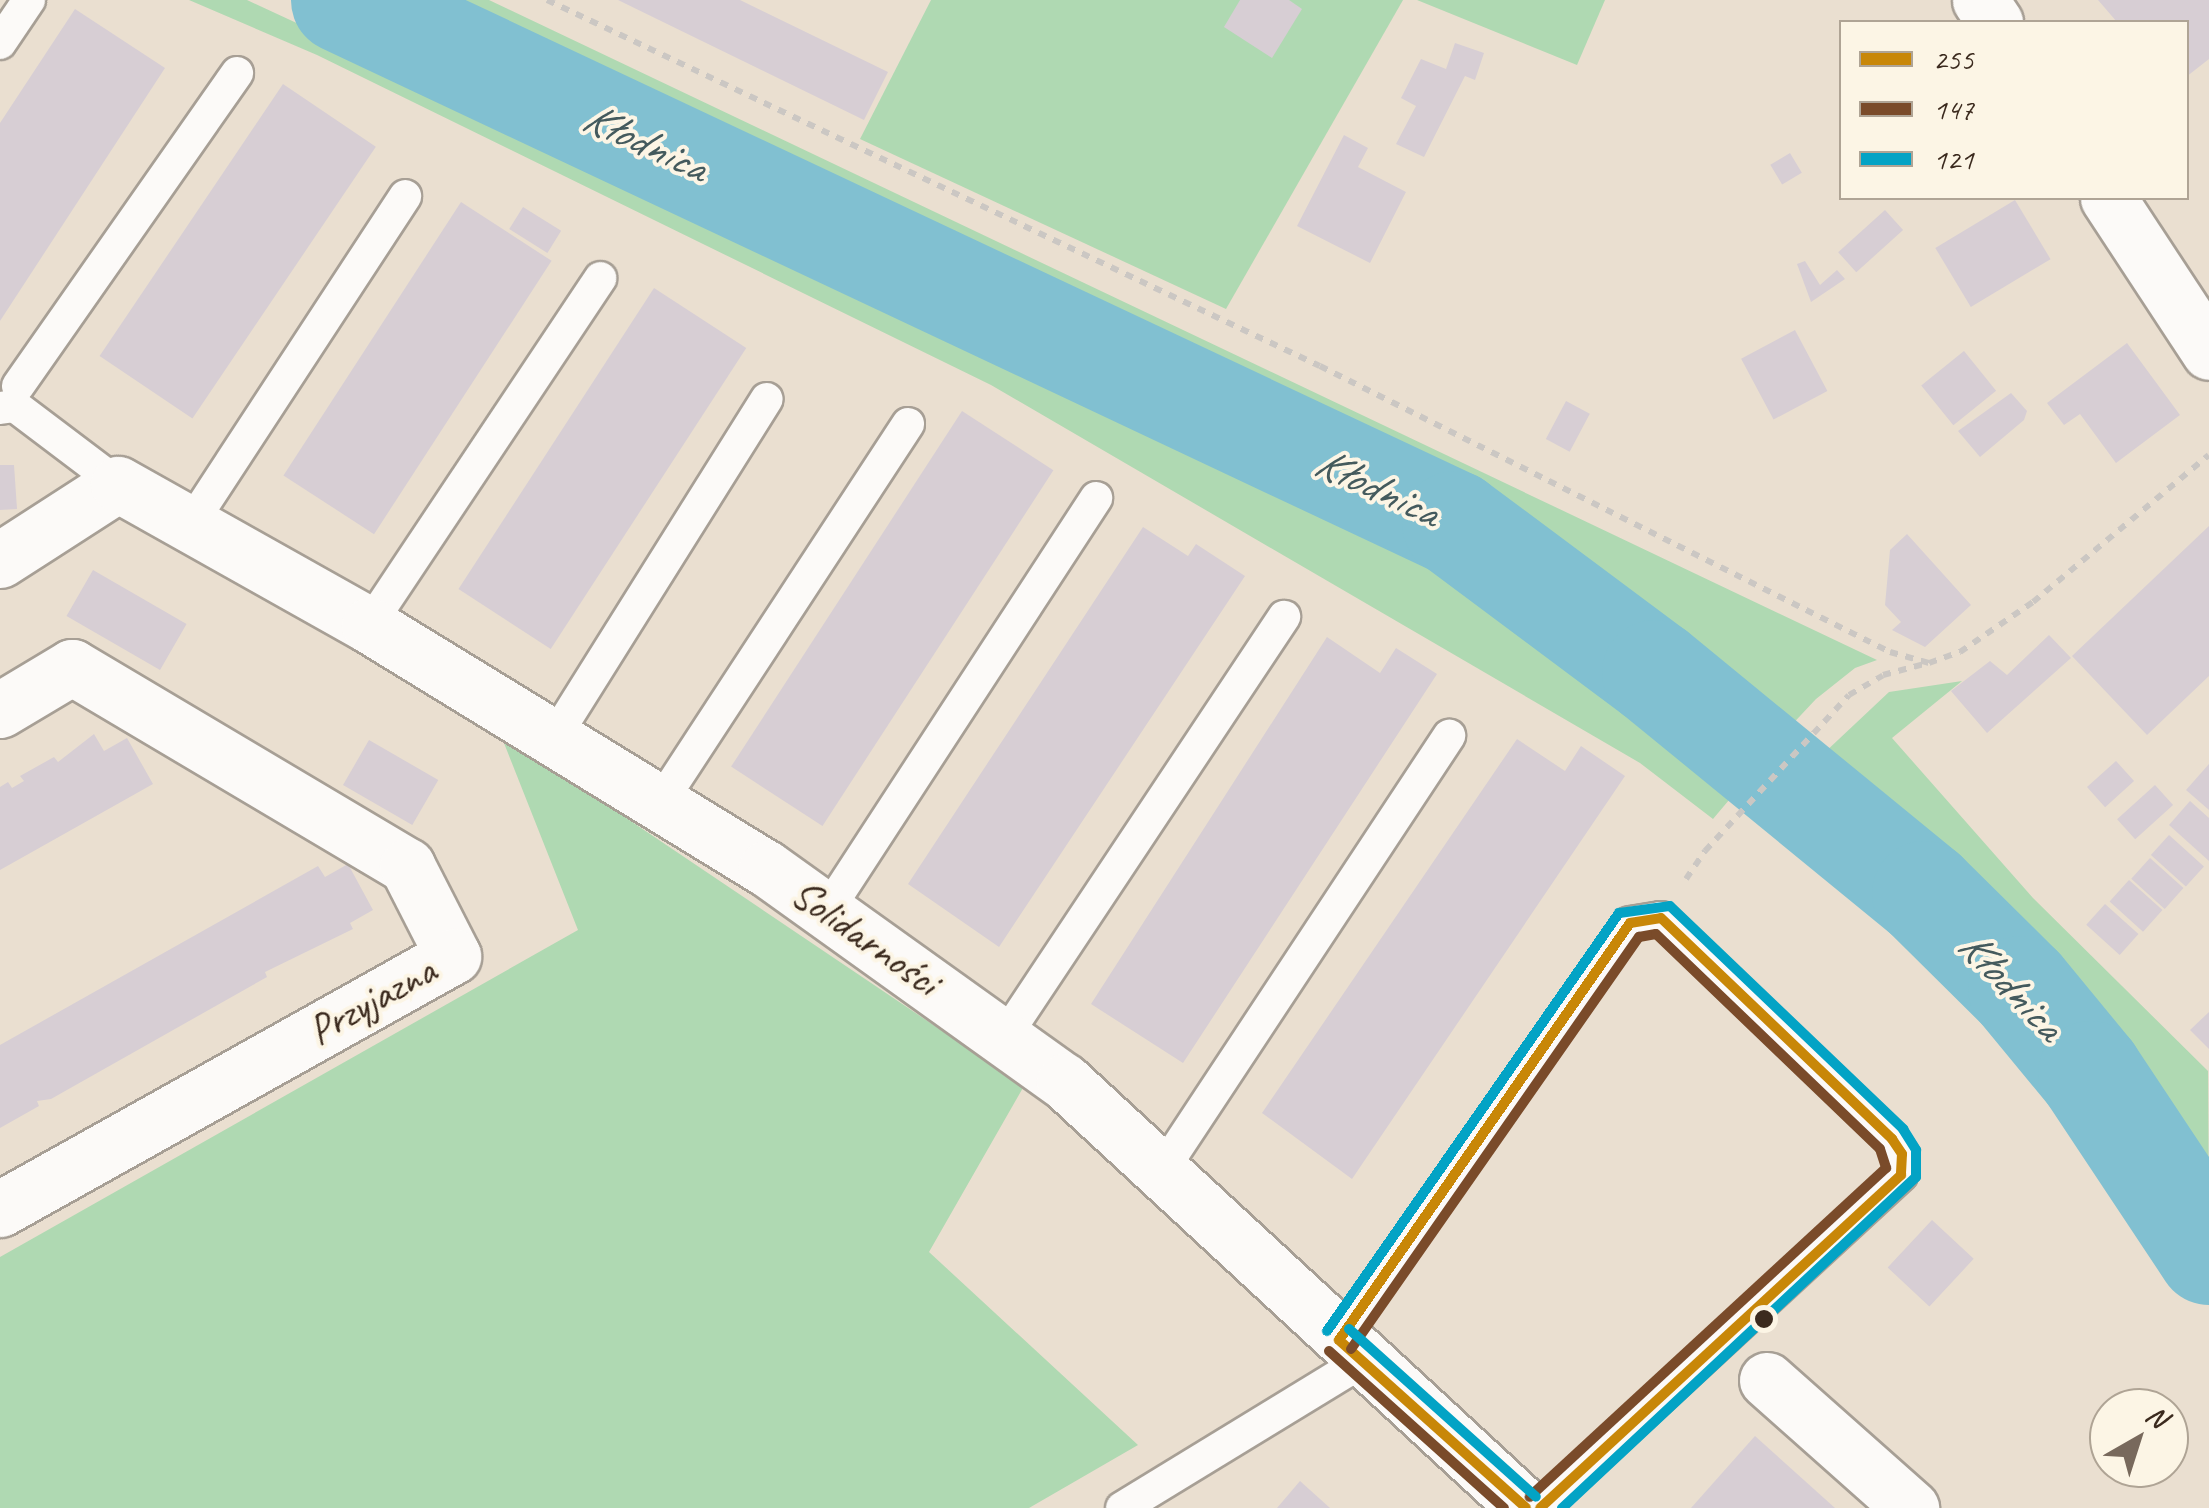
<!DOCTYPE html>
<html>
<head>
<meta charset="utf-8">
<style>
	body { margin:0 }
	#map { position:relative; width:2209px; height:1508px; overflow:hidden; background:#eadfd0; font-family:Caveat,sans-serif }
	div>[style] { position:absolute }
	.green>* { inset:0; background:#afd9b2 }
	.river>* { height:105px; margin:-52.5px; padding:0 52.5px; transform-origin:52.5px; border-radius:52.5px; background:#81c0d1 }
	.building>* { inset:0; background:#d7ced4; transform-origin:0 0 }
	.path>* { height:6px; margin-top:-3px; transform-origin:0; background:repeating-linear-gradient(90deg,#cbc7c3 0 8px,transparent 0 16px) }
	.roads { filter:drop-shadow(2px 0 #a79f95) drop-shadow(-2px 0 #a79f95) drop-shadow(0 2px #a79f95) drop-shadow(0 -2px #a79f95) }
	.service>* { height:32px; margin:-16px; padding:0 16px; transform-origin:16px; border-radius:16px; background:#fcfaf8 }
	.minor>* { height:55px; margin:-27.5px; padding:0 27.5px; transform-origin:27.5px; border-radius:27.5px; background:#fcfaf8 }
	.bus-1>* { height:10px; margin:-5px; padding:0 5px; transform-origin:5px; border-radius:5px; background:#c88708 }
	.bus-2>* { height:10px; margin:-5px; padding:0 5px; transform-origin:5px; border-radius:5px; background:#7a4b2a }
	.bus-3>* { height:10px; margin:-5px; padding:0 5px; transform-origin:5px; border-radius:5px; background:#03a3c5 }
	.dots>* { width:28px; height:28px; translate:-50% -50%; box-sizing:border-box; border:5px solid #fcf5e5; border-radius:50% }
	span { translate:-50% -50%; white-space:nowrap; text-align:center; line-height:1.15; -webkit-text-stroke:8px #fcf5e5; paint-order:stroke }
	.street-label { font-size:42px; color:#3b2a1e }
	.water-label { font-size:45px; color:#445a5d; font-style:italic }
	.legend { position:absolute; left:1839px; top:20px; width:350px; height:180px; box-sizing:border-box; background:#fcf5e5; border:2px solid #afa495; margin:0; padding:12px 18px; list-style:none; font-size:30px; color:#3b2a1e }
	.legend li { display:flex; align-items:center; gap:20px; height:50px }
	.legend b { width:50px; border:2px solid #afa495 }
	.north { position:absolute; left:2089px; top:1388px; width:100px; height:100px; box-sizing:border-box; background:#fcf5e5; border:2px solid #afa495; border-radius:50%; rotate:39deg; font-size:28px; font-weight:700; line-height:40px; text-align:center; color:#3b2a1e }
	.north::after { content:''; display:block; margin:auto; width:35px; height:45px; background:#78695c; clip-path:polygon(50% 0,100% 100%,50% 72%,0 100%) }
</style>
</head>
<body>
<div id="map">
	<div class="green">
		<i style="clip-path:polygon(189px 0,247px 0,1420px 544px,1560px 635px,1745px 781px,1713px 819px,1640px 763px,991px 385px,317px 55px)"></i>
		<i style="clip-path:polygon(374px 0,489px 0,1877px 660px,1855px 668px,1816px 699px,1772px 746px,1472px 516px)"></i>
		<i style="clip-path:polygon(931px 0,1403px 0,1226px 309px,860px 139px)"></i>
		<i style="clip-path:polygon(1417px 0,1605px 0,1577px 65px)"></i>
		<i style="clip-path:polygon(1962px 681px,1892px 738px,2033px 898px,2208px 1071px,2209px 1220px,2078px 1034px,1954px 902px,1805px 771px,1889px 692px)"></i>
		<i style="clip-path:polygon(500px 733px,1024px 1086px,929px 1252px,1138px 1445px,1029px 1508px,0 1508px,0 1257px,578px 930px)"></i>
	</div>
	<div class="river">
		<i style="left:343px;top:0;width:1228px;rotate:25.21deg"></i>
		<i style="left:1454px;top:523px;width:249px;rotate:36.7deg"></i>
		<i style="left:1654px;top:672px;width:349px;rotate:39.3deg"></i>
		<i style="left:1924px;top:893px;width:135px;rotate:44.7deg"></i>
		<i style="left:2020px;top:988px;width:110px;rotate:50.5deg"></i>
		<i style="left:2090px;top:1073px;width:215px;rotate:56.4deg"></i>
	</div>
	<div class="building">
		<i style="clip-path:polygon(618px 0,740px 0,888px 72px,864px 120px)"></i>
		<i style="clip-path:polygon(1240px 0,1289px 0,1302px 9px,1272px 58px,1224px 27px)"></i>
		<i style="clip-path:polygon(2098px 0,2209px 0,2209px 59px,2186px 77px,2186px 22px,2117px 22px)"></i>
		<i style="clip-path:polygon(75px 9px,165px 68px,0 321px,0 123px)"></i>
		<i style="clip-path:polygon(1455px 43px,1484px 53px,1475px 80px,1465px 76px,1424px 157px,1396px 144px,1416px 106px,1401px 98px,1421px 59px,1446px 69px)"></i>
		<i style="left:283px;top:84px;width:112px;height:328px;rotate:34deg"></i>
		<i style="clip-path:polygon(1344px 135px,1368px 148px,1358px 167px,1406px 192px,1370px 263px,1297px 226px)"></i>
		<i style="left:1790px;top:153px;width:23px;height:23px;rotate:59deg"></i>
		<i style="left:2015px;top:200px;width:69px;height:93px;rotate:59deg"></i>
		<i style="left:461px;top:202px;width:108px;height:326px;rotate:33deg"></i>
		<i style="left:523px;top:207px;width:45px;height:26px;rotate:32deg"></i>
		<i style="left:1885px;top:210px;width:27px;height:63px;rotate:48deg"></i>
		<i style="clip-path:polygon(1805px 261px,1820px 285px,1837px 270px,1845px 279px,1811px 302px,1797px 264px)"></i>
		<i style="left:654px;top:288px;width:110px;height:359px;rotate:33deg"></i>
		<i style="left:1795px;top:330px;width:69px;height:61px;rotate:62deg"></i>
		<i style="clip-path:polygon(2127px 343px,2180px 415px,2116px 463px,2080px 414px,2064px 425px,2047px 403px)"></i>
		<i style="left:1964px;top:351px;width:51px;height:55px;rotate:51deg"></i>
		<i style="clip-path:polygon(2011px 393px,2027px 411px,2024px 420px,1980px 457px,1958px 431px)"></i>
		<i style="left:1566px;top:401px;width:27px;height:43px;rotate:28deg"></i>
		<i style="left:962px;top:411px;width:109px;height:424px;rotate:33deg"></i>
		<i style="clip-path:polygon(0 465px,14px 465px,17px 509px,0 510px)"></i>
		<i style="clip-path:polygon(2209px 526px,2209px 676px,2147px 735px,2072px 656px)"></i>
		<i style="clip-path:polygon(1143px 527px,1188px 556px,1196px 544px,1245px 576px,999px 947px,908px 884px)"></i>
		<i style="clip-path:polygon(1907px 534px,1971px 605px,1925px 647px,1892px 630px,1901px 622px,1885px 605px,1890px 550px)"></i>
		<i style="left:93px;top:570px;width:108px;height:53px;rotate:30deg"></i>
		<i style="clip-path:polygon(2049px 635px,2071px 658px,1987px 733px,1951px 691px,1990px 661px,2007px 675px)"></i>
		<i style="clip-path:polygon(1327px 637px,1380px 673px,1396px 648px,1437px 674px,1183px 1063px,1091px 1004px)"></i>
		<i style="clip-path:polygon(94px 734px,104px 751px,127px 738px,153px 784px,0 870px,0 787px,8px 782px,12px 788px,24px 781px,20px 776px,54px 757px,58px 762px)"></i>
		<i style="clip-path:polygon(1517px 739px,1565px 771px,1581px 746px,1625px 776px,1352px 1179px,1262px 1113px)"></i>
		<i style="left:369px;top:740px;width:80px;height:52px;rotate:30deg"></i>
		<i style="left:2116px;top:761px;width:27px;height:39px;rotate:48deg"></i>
		<i style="clip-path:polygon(2209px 764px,2209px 810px,2186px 790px)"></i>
		<i style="left:2155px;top:785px;width:27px;height:51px;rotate:48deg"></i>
		<i style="clip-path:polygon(2190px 801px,2209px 818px,2209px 861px,2169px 825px)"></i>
		<i style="left:2169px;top:835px;width:47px;height:27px;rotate:42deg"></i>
		<i style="left:2150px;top:858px;width:45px;height:28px;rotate:42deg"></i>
		<i style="clip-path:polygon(348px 864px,373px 910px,350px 923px,353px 929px,265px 972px,267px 977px,51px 1099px,37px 1101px,39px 1106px,0 1128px,0 1045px,318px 866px,325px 877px)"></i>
		<i style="left:2129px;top:880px;width:45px;height:29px;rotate:42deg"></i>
		<i style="left:2105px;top:904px;width:45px;height:28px;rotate:42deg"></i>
		<i style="clip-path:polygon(2209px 1012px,2209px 1049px,2190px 1030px)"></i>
		<i style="left:1932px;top:1220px;width:57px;height:65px;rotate:43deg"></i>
		<i style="clip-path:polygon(1755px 1436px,1835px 1508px,1691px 1508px)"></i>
		<i style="clip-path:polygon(1300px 1481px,1330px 1508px,1277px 1508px)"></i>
	</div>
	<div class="path">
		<i style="left:547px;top:0;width:855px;rotate:25.34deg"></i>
		<i style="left:1320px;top:366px;width:638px;rotate:26.65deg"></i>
		<i style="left:1890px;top:652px;width:41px;rotate:15.8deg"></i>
		<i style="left:1929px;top:663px;width:33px;rotate:-20deg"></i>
		<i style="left:1960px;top:652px;width:88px;rotate:-34.4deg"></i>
		<i style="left:2033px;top:602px;width:229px;rotate:-39.9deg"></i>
		<i style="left:1686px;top:879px;width:34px;rotate:-56deg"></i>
		<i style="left:1705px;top:851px;width:212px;rotate:-47.3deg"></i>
		<i style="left:1849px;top:695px;width:39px;rotate:-30deg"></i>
		<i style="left:1883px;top:675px;width:47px;rotate:-14.9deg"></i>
	</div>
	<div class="roads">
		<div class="service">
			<i style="left:0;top:43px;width:52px;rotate:-56deg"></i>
			<i style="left:18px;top:386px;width:382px;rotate:-55deg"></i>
			<i style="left:0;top:408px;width:15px;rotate:-8deg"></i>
			<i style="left:15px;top:406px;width:129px;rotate:37.1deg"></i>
			<i style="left:190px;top:525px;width:393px;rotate:-56.8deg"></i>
			<i style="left:369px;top:625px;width:417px;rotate:-56.3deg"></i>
			<i style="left:554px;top:738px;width:400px;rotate:-57.9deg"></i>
			<i style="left:660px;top:803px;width:453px;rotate:-56.8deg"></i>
			<i style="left:827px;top:911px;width:493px;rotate:-56.9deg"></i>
			<i style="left:1004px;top:1038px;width:506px;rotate:-56.37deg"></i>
			<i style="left:1161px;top:1172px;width:523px;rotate:-56.55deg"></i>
			<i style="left:1339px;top:1340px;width:508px;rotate:-55.09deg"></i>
			<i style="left:1630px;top:923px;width:31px;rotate:-9deg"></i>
			<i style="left:1661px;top:918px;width:320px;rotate:43.7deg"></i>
			<i style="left:1892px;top:1139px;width:18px;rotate:56deg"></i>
			<i style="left:1902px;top:1154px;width:21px;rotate:93deg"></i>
			<i style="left:1901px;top:1175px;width:491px;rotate:137.3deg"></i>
			<i style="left:1122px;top:1508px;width:282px;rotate:-31.4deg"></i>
		</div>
		<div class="minor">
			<i style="left:1980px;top:0;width:27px;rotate:56deg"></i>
			<i style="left:2108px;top:198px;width:184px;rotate:56.7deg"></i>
			<i style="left:0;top:560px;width:140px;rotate:-32.8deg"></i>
			<i style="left:118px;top:484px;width:288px;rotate:29.3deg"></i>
			<i style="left:369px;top:625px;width:465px;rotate:31.5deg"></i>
			<i style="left:766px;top:868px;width:366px;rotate:35.6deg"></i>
			<i style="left:1064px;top:1081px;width:629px;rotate:42.75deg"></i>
			<i style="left:0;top:710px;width:84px;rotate:-30.8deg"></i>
			<i style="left:72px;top:667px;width:390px;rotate:30.7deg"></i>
			<i style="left:407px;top:866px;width:101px;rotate:62.9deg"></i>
			<i style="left:453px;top:956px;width:519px;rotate:150.82deg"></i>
			<i style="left:1767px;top:1380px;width:193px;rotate:41.6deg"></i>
		</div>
	</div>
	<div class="bus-1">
		<i style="left:1339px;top:1340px;width:508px;rotate:-55.09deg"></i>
		<i style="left:1630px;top:923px;width:31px;rotate:-9deg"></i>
		<i style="left:1661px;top:918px;width:320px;rotate:43.7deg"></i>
		<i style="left:1892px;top:1139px;width:18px;rotate:56deg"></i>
		<i style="left:1902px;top:1154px;width:21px;rotate:93deg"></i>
		<i style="left:1901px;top:1175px;width:491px;rotate:137.3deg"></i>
		<i style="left:1339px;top:1340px;width:251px;rotate:41.9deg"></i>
	</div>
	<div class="bus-2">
		<i style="left:1351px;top:1349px;width:503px;rotate:-55.05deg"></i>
		<i style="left:1639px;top:937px;width:17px;rotate:-10deg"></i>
		<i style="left:1656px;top:934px;width:310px;rotate:43.8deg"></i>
		<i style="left:1880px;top:1149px;width:20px;rotate:72deg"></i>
		<i style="left:1886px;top:1168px;width:485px;rotate:137.3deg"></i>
		<i style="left:1329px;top:1351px;width:235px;rotate:41.9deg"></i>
	</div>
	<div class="bus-3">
		<i style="left:1349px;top:1329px;width:251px;rotate:41.9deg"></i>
		<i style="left:1327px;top:1331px;width:510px;rotate:-55.06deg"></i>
		<i style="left:1619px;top:913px;width:51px;rotate:-7.8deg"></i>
		<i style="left:1670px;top:906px;width:323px;rotate:43.7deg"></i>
		<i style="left:1903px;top:1129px;width:25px;rotate:58deg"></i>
		<i style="left:1916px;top:1150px;width:27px;rotate:90deg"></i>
		<i style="left:1916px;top:1177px;width:485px;rotate:136.9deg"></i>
	</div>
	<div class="dots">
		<i style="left:1764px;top:1319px;background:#3b2a1e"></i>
	</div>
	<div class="street-label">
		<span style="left:865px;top:938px;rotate:35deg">Solidarności</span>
		<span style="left:372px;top:1001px;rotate:-29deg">Przyjazna</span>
	</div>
	<div class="water-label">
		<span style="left:645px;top:142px;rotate:25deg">Kłodnica</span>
		<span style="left:1377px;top:487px;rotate:25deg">Kłodnica</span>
		<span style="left:2011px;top:985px;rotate:47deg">Kłodnica</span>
	</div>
	<ul class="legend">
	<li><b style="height:12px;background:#c88708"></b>255</li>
	<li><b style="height:12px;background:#7a4b2a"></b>147</li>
	<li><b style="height:12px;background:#03a3c5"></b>121</li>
	</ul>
	<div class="north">N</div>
</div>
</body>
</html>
